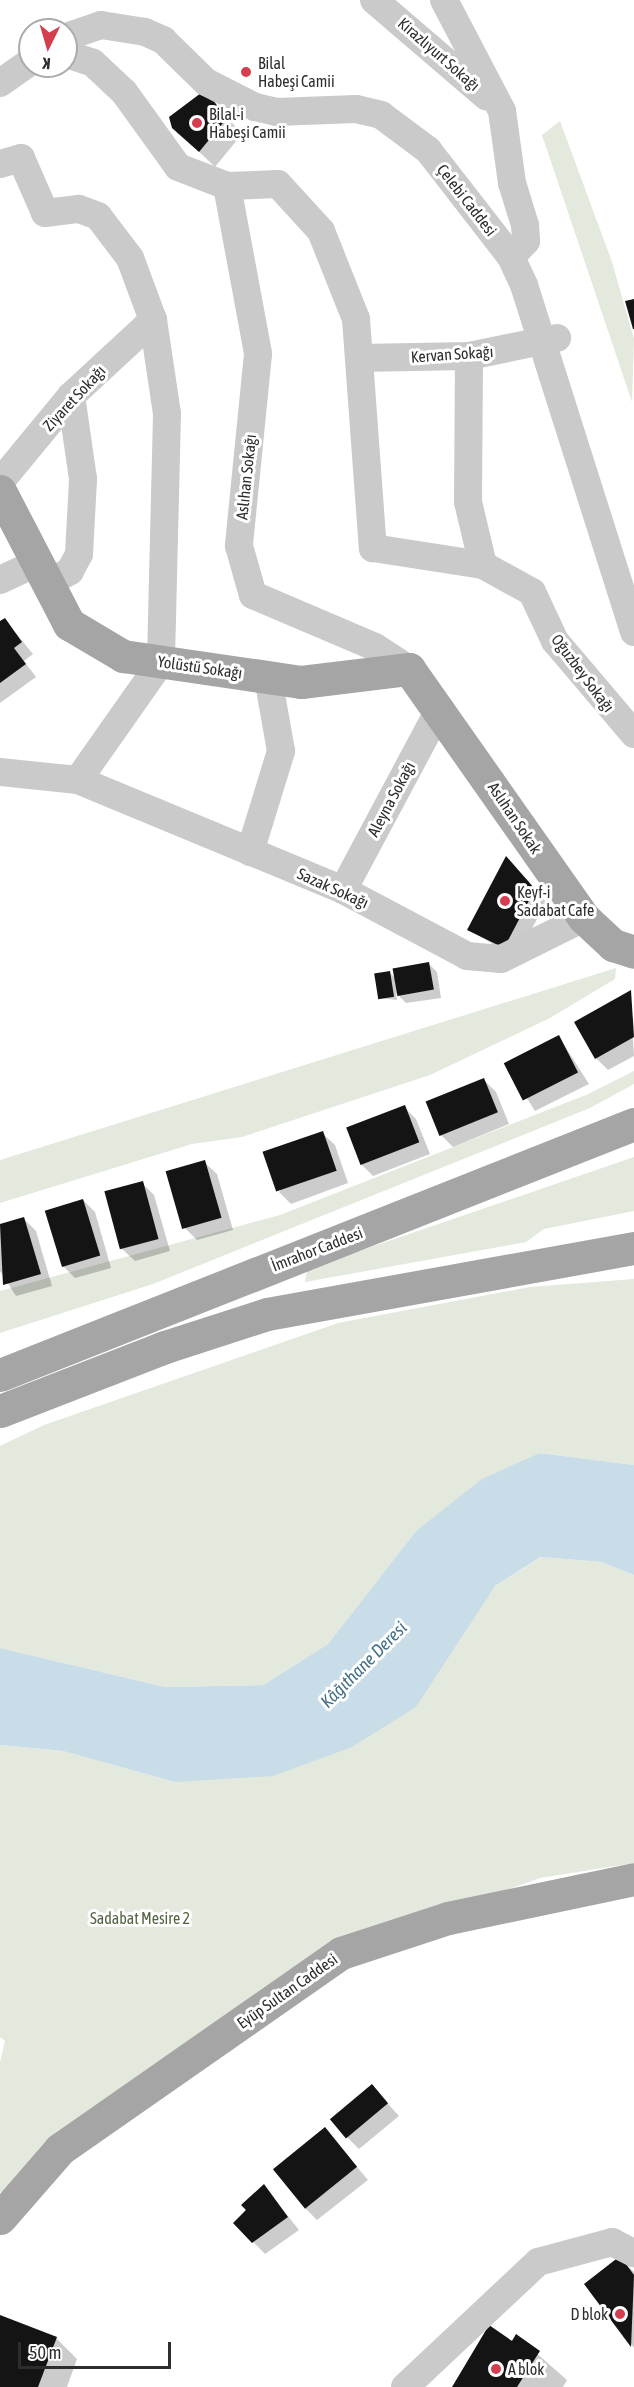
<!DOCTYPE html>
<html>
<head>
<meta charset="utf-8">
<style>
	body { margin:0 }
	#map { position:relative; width:634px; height:2387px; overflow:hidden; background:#fff; font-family:"Asap Condensed",sans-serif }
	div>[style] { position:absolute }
	.green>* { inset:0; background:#e3e9dc }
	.water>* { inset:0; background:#c9dde8 }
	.shadow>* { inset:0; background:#0003 }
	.building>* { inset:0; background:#141414; transform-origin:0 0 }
	.minor>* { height:28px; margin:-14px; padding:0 14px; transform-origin:14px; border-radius:14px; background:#cacaca }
	.major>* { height:33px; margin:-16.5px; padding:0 16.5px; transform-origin:16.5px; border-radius:16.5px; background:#a5a5a5 }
	.dots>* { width:16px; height:16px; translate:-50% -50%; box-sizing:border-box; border:3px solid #fff; border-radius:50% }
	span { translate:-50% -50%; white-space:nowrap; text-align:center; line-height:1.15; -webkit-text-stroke:6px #fff; paint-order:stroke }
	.street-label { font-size:16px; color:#2d2d2d }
	.poi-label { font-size:16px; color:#2d2d2d }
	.left { translate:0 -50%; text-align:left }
	.right { translate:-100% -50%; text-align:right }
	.park-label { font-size:16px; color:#52643f }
	.water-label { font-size:18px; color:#436f87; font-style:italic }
	.north { position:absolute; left:18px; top:18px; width:60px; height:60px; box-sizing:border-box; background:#fff; border:2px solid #ababab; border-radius:50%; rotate:185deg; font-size:16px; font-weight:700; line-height:24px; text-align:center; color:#2d2d2d }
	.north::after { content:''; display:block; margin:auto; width:21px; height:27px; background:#d53e4e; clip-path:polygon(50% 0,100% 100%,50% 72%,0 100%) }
	.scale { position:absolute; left:18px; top:2342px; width:153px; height:27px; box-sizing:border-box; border:3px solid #2d2d2d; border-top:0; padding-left:8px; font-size:18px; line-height:21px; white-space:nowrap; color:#2d2d2d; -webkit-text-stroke:4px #fff; paint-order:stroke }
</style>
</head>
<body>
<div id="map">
	<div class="green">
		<i style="clip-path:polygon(560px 121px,612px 262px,634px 339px,632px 402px,542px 135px)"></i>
		<i style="clip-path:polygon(616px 968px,615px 979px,550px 1018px,430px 1075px,242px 1137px,192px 1144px,0 1203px,0 1160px)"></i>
		<i style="clip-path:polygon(634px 1071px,634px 1084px,590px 1108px,153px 1284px,0 1333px,0 1291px,280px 1215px,586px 1095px)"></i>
		<i style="clip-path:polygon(634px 1157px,634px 1211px,544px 1229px,526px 1242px,305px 1282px,307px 1269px)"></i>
		<i style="clip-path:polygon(634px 1279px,634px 1465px,540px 1453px,416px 1531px,328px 1644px,263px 1685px,165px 1687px,0 1648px,0 1446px,44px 1425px,338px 1323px,530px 1287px)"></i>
		<i style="clip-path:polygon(542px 1557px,601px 1562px,634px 1575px,634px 1863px,540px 1878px,332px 1953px,10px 2202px,0 2191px,0 2062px,5px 2041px,0 2037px,0 1745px,63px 1751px,175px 1782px,460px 1635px,495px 1586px)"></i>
	</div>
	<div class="water">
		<i style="clip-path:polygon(540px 1453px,634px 1465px,634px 1575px,601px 1562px,541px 1557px,495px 1586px,416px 1707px,352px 1747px,273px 1776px,175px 1782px,63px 1751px,0 1745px,0 1648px,165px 1687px,263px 1685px,328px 1644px,416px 1531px,482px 1479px)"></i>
	</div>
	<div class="shadow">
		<i style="clip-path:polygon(205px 92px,242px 134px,215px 167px,190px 143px)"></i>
		<i style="clip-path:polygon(5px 620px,33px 654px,24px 661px,36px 677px,0 703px,0 623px)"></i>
		<i style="clip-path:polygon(518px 870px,546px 902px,516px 959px,469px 929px)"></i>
		<i style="clip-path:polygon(429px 964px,437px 972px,441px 998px,406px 1003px,396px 993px,397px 1000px,379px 998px,390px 973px,395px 978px)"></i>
		<i style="clip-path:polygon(630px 992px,634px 1056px,608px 1070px,596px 1058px)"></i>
		<i style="clip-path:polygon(559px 1037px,589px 1084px,535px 1111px,505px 1063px)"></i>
		<i style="clip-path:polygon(484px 1080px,496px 1092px,509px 1124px,453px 1147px,441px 1135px)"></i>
		<i style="clip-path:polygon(404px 1107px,416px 1119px,430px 1154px,373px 1176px,361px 1164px)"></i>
		<i style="clip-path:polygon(322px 1133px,335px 1145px,348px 1183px,291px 1204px,279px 1192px)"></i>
		<i style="clip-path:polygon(204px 1162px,217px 1174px,233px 1230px,197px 1240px,185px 1228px)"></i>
		<i style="clip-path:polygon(142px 1183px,154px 1195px,170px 1251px,135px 1261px,122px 1249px)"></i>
		<i style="clip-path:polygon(83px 1200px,95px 1212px,111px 1268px,75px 1278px,63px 1266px)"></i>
		<i style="clip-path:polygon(24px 1219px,36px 1231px,52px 1286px,16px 1296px,0 1271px,0 1225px)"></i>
		<i style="clip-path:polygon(372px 2086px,399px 2116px,359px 2149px,347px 2137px)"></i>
		<i style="clip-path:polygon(325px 2129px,368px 2180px,317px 2220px,305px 2208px)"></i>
		<i style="clip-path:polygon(264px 2186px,299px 2230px,265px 2254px,235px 2223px)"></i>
		<i style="clip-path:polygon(620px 2258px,634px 2272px,634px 2348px,586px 2285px)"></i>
		<i style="clip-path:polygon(0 2317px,56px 2338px,77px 2359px,67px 2387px,0 2387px)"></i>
		<i style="clip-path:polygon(517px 2336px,567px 2380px,563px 2387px,454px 2387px)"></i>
	</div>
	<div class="building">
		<i style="clip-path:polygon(205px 90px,227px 118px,199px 152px,172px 128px,169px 117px)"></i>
		<i style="clip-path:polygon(634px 299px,634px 329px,633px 329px,625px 301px)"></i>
		<i style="clip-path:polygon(5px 618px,22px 642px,14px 648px,26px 664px,0 683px,0 621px)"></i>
		<i style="clip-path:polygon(506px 856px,535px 889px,504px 948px,467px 930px)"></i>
		<i style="left:429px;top:962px;width:28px;height:37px;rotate:80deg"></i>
		<i style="left:390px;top:971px;width:26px;height:16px;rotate:81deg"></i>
		<i style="clip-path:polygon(631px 990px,634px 1037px,595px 1059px,574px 1022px)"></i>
		<i style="left:559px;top:1035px;width:42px;height:62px;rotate:63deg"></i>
		<i style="left:484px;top:1078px;width:37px;height:63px;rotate:68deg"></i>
		<i style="left:405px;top:1105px;width:40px;height:63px;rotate:69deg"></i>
		<i style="left:323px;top:1131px;width:42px;height:64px;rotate:71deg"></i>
		<i style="left:205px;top:1160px;width:60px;height:41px;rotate:74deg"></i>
		<i style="left:143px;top:1181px;width:60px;height:40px;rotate:75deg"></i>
		<i style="left:83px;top:1199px;width:59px;height:40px;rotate:73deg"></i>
		<i style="clip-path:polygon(24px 1217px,41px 1274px,3px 1285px,0 1224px)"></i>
		<i style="left:372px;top:2084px;width:25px;height:55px;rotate:50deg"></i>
		<i style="left:325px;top:2127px;width:51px;height:67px;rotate:51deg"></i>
		<i style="clip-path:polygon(264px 2184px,288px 2217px,252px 2243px,233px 2223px,246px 2210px,241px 2205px)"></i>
		<i style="clip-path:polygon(620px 2256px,634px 2275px,631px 2347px,584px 2284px)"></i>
		<i style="clip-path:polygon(0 2315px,57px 2337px,38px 2387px,0 2387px)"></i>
		<i style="clip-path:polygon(489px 2325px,512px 2341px,516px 2334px,540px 2351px,517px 2387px,452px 2387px)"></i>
	</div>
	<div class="minor">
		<i style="left:374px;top:0;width:148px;rotate:40.6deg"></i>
		<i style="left:444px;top:0;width:125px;rotate:62.4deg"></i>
		<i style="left:502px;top:111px;width:73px;rotate:82.1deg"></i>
		<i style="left:512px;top:183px;width:44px;rotate:72.8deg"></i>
		<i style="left:525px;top:225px;width:16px;rotate:86deg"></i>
		<i style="left:526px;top:241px;width:22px;rotate:133deg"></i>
		<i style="left:66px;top:37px;width:37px;rotate:-19deg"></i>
		<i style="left:101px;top:25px;width:45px;rotate:9deg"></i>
		<i style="left:145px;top:32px;width:20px;rotate:24deg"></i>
		<i style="left:163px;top:40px;width:60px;rotate:44.3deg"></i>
		<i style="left:206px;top:82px;width:55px;rotate:27deg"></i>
		<i style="left:255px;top:107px;width:22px;rotate:13deg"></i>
		<i style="left:276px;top:112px;width:80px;rotate:-2.1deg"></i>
		<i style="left:356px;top:109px;width:26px;rotate:13deg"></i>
		<i style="left:381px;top:115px;width:59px;rotate:36.7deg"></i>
		<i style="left:428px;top:150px;width:135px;rotate:52.2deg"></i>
		<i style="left:511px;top:257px;width:31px;rotate:65deg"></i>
		<i style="left:524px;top:285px;width:364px;rotate:72.4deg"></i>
		<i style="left:66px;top:54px;width:28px;rotate:18deg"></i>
		<i style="left:93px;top:63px;width:42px;rotate:43.1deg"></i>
		<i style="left:124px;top:92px;width:92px;rotate:54.2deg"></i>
		<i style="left:178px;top:167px;width:53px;rotate:21.2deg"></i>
		<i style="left:227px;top:186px;width:51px;rotate:-2.2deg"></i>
		<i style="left:278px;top:184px;width:64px;rotate:47.5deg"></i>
		<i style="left:321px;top:231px;width:95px;rotate:68.3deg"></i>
		<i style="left:356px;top:319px;width:230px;rotate:85.8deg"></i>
		<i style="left:373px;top:548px;width:111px;rotate:8.8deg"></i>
		<i style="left:483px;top:565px;width:65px;rotate:-103.4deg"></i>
		<i style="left:468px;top:502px;width:146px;rotate:-89.6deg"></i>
		<i style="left:0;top:83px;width:37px;rotate:-35deg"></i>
		<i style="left:0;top:164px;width:22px;rotate:-16deg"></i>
		<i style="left:21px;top:158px;width:60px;rotate:66.4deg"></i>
		<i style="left:45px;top:213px;width:34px;rotate:-7deg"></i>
		<i style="left:79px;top:209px;width:20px;rotate:20deg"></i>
		<i style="left:98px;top:216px;width:53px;rotate:52.7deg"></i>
		<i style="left:130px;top:258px;width:66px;rotate:69.6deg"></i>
		<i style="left:153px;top:320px;width:95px;rotate:81.5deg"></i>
		<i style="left:167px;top:414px;width:248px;rotate:91.4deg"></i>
		<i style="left:161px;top:662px;width:144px;rotate:125.1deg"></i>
		<i style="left:227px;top:186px;width:171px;rotate:79.5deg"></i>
		<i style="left:258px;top:354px;width:193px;rotate:95.7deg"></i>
		<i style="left:239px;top:546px;width:51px;rotate:74.1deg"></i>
		<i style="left:253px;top:595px;width:133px;rotate:23.1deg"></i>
		<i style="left:375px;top:647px;width:40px;rotate:32.9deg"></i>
		<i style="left:359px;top:358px;width:110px;rotate:-1deg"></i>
		<i style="left:469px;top:356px;width:90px;rotate:-11.6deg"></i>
		<i style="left:0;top:482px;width:112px;rotate:-50.5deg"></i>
		<i style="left:71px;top:396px;width:112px;rotate:-42.8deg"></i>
		<i style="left:483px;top:565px;width:56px;rotate:28.9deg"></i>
		<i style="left:532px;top:592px;width:54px;rotate:64.9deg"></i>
		<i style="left:555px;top:641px;width:122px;rotate:49.7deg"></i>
		<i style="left:0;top:580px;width:40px;rotate:-25deg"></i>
		<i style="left:46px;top:584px;width:27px;rotate:-28deg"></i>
		<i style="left:70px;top:571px;width:19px;rotate:-62deg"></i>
		<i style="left:79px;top:554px;width:75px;rotate:-86.9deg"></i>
		<i style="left:83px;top:479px;width:84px;rotate:-98.2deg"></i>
		<i style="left:0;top:772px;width:78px;rotate:5.9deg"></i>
		<i style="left:78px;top:780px;width:287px;rotate:22.5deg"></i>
		<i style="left:343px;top:890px;width:140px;rotate:28deg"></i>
		<i style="left:467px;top:956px;width:34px;rotate:5deg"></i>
		<i style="left:501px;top:959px;width:93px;rotate:-26.3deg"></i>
		<i style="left:250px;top:852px;width:106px;rotate:-72.9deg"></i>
		<i style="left:281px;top:751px;width:75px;rotate:-100deg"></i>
		<i style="left:343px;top:890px;width:206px;rotate:-61.9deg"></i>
		<i style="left:405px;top:2387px;width:183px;rotate:-43.2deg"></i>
		<i style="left:538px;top:2262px;width:77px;rotate:-15.1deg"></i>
		<i style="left:612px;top:2242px;width:25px;rotate:27deg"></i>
	</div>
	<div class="major">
		<i style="left:0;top:491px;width:150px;rotate:62.6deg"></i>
		<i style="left:69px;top:624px;width:63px;rotate:30.7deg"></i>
		<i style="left:123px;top:656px;width:180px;rotate:8.3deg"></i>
		<i style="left:301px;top:682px;width:109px;rotate:-6.9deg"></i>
		<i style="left:409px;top:669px;width:304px;rotate:54.9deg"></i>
		<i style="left:584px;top:918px;width:40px;rotate:43deg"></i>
		<i style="left:613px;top:945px;width:22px;rotate:18deg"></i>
		<i style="left:0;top:1375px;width:682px;rotate:-21.6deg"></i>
		<i style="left:0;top:1411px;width:177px;rotate:-21.2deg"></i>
		<i style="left:165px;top:1347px;width:107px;rotate:-17.9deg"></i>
		<i style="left:267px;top:1314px;width:373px;rotate:-10.2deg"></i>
		<i style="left:0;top:2218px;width:91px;rotate:-49deg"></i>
		<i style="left:60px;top:2149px;width:343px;rotate:-34.9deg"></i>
		<i style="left:341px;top:1953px;width:113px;rotate:-18.1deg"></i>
		<i style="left:448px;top:1918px;width:190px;rotate:-11.8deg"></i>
	</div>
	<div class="dots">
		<i style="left:246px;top:72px;background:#d53e4e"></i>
		<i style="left:197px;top:123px;background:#d53e4e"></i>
		<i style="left:505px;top:901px;background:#d53e4e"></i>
		<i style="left:620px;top:2314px;background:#d53e4e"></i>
		<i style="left:496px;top:2369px;background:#d53e4e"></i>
	</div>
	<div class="street-label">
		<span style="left:439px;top:54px;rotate:41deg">Kirazlıyurt Sokağı</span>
		<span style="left:467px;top:200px;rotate:52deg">Çelebi Caddesi</span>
		<span style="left:452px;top:354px;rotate:-4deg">Kervan Sokağı</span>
		<span style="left:74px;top:398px;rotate:-47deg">Ziyaret Sokağı</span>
		<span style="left:246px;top:477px;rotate:-84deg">Aslıhan Sokağı</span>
		<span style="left:200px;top:667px;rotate:8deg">Yolüstü Sokağı</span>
		<span style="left:583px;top:673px;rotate:53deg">Oğuzbey Sokağı</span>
		<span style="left:391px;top:799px;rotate:-62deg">Aleyna Sokağı</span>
		<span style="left:515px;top:818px;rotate:56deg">Aslıhan Sokak</span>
		<span style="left:333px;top:888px;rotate:24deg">Sazak Sokağı</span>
		<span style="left:317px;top:1249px;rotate:-21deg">İmrahor Caddesi</span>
		<span style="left:287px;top:1991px;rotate:-35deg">Eyüp Sultan Caddesi</span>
	</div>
	<div class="poi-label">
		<span class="left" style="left:258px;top:72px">Bilal<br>Habeşi Camii</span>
		<span class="left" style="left:209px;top:123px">Bilal-i<br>Habeşi Camii</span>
		<span class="left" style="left:517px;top:901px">Keyf-i<br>Sadabat Cafe</span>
		<span class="right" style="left:608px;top:2314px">D blok</span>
		<span class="left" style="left:508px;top:2369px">A blok</span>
	</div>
	<div class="park-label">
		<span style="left:140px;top:1918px">Sadabat Mesire 2</span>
	</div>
	<div class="water-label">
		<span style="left:364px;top:1665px;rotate:-45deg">Kâğıthane Deresi</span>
	</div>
	<div class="north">K</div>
	<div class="scale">50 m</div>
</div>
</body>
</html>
